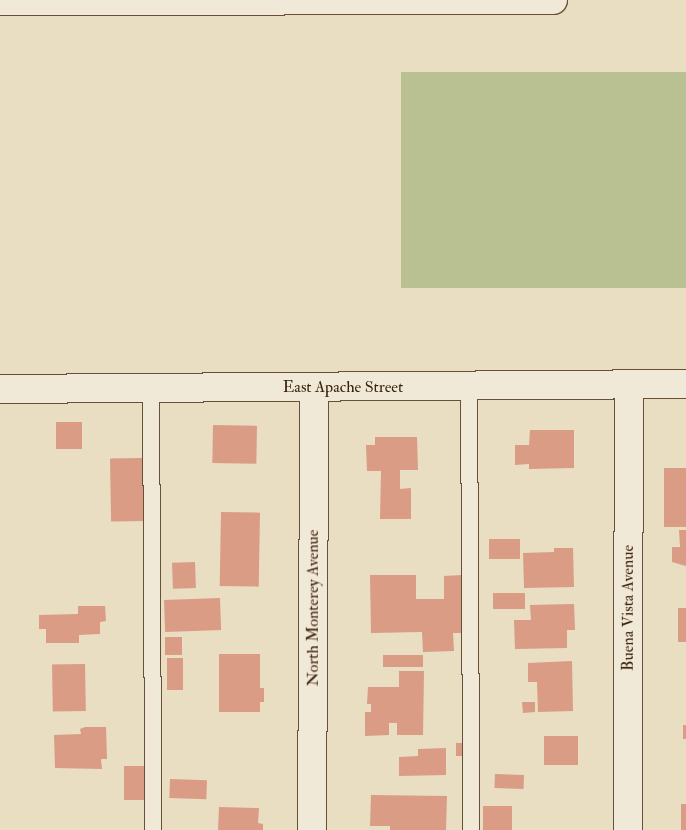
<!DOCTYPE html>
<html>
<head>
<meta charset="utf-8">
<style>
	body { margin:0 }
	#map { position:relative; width:686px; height:830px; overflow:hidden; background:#e9ddc2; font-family:"IM FELL Double Pica",serif }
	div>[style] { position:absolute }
	.green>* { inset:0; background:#b9c092; transform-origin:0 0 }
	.building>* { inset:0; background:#da9c84; transform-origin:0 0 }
	.roads { filter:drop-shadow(1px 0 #665038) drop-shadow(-1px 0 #665038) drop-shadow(0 1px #665038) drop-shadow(0 -1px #665038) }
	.service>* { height:16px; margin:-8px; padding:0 8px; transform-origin:8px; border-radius:8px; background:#f1e9d7 }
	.minor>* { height:28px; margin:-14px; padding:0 14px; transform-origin:14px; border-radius:14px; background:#f1e9d7 }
	.secondary>* { height:28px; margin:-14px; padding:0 14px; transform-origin:14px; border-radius:14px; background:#f1e9d7 }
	span { translate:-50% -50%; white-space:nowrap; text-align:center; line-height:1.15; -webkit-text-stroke:4px #f1e9d7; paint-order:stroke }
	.street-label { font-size:16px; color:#3a210a }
</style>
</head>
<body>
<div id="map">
	<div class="green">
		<i style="left:401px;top:72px;width:285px;height:216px"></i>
	</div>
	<div class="building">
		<i style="left:56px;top:422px;width:26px;height:27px"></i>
		<i style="left:213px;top:425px;width:44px;height:38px;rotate:1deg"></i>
		<i style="clip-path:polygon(530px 430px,574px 430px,574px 468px,529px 469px,529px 464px,515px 465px,515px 445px,529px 445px)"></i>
		<i style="clip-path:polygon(375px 437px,417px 437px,418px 470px,400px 470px,400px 489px,411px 488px,411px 519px,380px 519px,381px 471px,367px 471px,366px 445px,375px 445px)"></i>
		<i style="left:143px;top:458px;width:63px;height:33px;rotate:89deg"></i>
		<i style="left:686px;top:468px;width:59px;height:22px;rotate:90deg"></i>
		<i style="left:221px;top:512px;width:39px;height:74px;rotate:1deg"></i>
		<i style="clip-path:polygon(679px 530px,686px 530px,686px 566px,672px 562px,672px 547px,680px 547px)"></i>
		<i style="left:489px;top:539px;width:31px;height:20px"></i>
		<i style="clip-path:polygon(554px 548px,573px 548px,574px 587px,524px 588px,523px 553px,554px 552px)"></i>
		<i style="left:195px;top:562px;width:26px;height:23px;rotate:88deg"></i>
		<i style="clip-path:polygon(370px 575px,416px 575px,416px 599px,444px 599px,444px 576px,462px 575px,464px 633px,453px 633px,454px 651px,423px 652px,422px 632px,371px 633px)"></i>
		<i style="left:493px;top:593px;width:32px;height:16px"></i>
		<i style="left:220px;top:598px;width:32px;height:56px;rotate:88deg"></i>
		<i style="clip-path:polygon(574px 604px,575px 630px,567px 630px,567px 648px,515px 649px,514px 620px,531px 620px,530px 605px)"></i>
		<i style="clip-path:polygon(78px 606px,105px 606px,106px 621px,100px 622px,100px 634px,79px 635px,79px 643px,46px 643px,46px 629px,39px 629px,39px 615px,78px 614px)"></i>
		<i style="left:678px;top:608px;width:8px;height:34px"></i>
		<i style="left:165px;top:637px;width:17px;height:18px"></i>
		<i style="clip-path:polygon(219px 654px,260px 654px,260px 688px,264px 688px,264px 702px,260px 702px,260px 712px,219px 712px)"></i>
		<i style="left:423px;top:655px;width:12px;height:40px;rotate:90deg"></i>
		<i style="left:167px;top:658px;width:16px;height:32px"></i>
		<i style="clip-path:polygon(572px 661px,573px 711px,538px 712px,537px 682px,528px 682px,528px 663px)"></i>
		<i style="left:85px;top:664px;width:47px;height:33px;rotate:89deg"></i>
		<i style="clip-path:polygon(399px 671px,424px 671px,423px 735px,397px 735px,397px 723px,389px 723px,389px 735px,365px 736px,365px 712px,371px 712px,371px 704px,367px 704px,368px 687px,399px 687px)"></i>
		<i style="clip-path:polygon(522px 702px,535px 702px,535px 712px,523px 713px)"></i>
		<i style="left:683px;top:725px;width:3px;height:14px"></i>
		<i style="clip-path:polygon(85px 727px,106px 727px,107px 759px,101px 759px,102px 769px,55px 768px,54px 735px,81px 734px,80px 729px)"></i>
		<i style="left:544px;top:736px;width:34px;height:29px"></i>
		<i style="left:456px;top:743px;width:9px;height:13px"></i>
		<i style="clip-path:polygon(446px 748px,446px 775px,399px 776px,399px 757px,418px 756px,418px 749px)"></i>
		<i style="left:148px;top:766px;width:34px;height:24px;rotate:90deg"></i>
		<i style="left:495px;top:774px;width:29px;height:14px;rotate:2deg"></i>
		<i style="left:170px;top:779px;width:37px;height:19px;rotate:2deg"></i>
		<i style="clip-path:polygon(371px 795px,447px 796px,446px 830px,390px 830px,390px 826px,370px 826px)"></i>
		<i style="left:681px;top:804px;width:5px;height:26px"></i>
		<i style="left:483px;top:806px;width:29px;height:24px"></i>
		<i style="clip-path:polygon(219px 807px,259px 808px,258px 823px,263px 824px,263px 830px,218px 830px)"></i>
	</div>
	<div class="roads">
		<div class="service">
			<i style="left:469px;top:386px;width:444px;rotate:89.7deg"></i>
			<i style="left:151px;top:388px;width:442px;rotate:89.7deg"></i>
		</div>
		<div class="minor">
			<i style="left:0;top:1px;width:553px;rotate:-0.1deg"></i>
			<i style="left:312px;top:830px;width:443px;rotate:-89.7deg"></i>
			<i style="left:628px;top:830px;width:445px;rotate:-89.9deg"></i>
		</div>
		<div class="secondary">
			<i style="left:0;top:389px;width:686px;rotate:-0.42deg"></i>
		</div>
	</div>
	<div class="street-label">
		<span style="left:343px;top:387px">East Apache Street</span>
		<span style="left:313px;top:608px;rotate:-90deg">North Monterey Avenue</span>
		<span style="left:628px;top:608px;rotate:-90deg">Buena Vista Avenue</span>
	</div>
</div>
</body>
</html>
